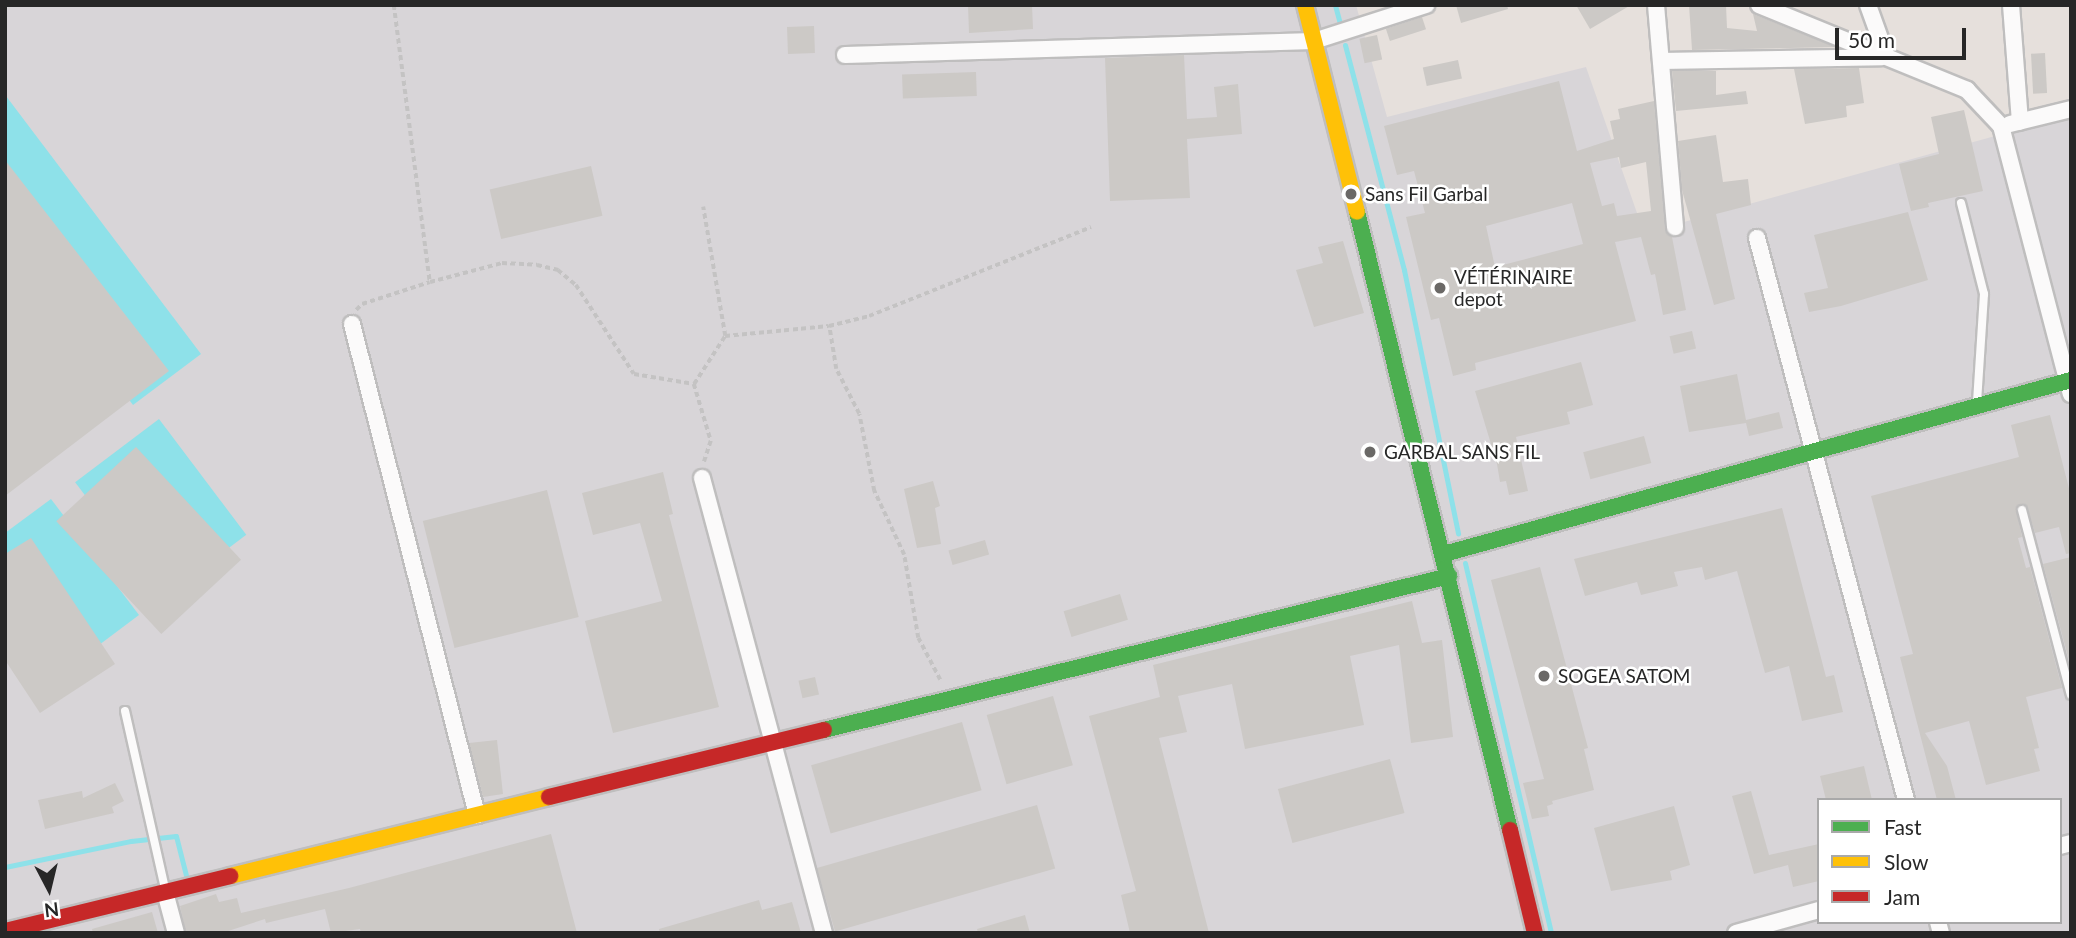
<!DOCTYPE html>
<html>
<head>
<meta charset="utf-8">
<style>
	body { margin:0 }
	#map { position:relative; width:2076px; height:938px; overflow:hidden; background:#e6e0dc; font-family:Lato,sans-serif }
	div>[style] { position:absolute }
	.industrial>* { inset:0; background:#d8d5d8 }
	.water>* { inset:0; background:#8ee1e9; transform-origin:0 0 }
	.stream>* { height:5px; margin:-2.5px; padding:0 2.5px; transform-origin:2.5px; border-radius:2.5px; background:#8ee1e9 }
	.building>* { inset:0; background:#ccc9c6; transform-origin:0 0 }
	.path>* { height:3.5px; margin-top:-1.75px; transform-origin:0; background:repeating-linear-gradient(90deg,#c4c3c3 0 5px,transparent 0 8.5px) }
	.roads { filter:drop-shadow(2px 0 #bfbebe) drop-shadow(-2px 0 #bfbebe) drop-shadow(0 2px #bfbebe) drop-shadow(0 -2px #bfbebe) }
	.lane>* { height:8px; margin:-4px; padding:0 4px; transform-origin:4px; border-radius:4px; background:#fbfafa }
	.street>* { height:16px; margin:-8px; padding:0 8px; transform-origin:8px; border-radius:8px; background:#fbfafa }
	.fast>* { height:16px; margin:-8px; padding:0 8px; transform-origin:8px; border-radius:8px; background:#4caf50 }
	.slow>* { height:16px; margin:-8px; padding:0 8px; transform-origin:8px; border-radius:8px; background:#ffc107 }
	.jam>* { height:16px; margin:-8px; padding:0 8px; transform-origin:8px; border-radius:8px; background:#c62828 }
	.dots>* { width:19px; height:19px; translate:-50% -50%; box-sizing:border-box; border:4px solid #fff; border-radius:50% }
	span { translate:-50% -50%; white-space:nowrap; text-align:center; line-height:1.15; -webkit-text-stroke:5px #fff; paint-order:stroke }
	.poi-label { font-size:19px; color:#272727 }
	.left { translate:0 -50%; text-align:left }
	.frame { position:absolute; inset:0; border:7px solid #272727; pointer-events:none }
	.legend { position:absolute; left:1817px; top:798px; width:245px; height:126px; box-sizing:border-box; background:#fff; border:2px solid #a9a9a9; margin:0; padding:9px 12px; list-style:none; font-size:21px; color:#272727 }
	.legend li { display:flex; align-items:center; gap:14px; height:35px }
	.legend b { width:35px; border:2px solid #a9a9a9 }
	.north { position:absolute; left:14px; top:854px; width:70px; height:70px; -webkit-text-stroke:5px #fff; paint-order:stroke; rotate:173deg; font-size:19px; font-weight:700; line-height:28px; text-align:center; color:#272727 }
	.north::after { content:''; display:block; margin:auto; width:24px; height:32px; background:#272727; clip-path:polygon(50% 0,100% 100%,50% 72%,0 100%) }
	.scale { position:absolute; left:1835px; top:28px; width:131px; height:32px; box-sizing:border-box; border:4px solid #272727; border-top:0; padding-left:9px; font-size:21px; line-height:24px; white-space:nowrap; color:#272727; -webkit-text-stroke:5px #fff; paint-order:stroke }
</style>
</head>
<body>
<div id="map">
	<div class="industrial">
		<i style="clip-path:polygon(evenodd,5px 5px,1356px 5px,1387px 117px,1586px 67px,1644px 233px,2071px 115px,2071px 933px,5px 933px,5px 5px,1819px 800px,2060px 800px,2060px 922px,1819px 922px,1819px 800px)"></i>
	</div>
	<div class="water">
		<i style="clip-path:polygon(6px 96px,201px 354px,133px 405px,5px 236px)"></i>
		<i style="left:159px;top:419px;width:145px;height:105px;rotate:53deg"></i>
		<i style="clip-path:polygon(51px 499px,139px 615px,55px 678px,5px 611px,5px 533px)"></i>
	</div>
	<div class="stream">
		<i style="left:1335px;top:5px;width:20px;rotate:75deg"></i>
		<i style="left:1345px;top:45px;width:233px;rotate:75.3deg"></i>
		<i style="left:1404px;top:270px;width:269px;rotate:78.4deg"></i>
		<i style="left:1465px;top:563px;width:380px;rotate:76.9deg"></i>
		<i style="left:5px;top:867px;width:129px;rotate:-11.7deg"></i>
		<i style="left:131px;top:841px;width:45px;rotate:-6.3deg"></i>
		<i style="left:176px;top:836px;width:44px;rotate:75.7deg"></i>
	</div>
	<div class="building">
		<i style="clip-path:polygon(968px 5px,1032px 5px,1033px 29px,969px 33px)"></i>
		<i style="clip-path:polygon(1456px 5px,1507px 5px,1508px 9px,1461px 23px)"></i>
		<i style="clip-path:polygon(1576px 5px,1631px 5px,1590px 29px)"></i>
		<i style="clip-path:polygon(1689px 5px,1726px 5px,1727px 28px,1757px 31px,1753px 14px,1835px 47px,1692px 50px)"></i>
		<i style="left:1422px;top:17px;width:13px;height:38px;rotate:72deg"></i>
		<i style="left:814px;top:26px;width:27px;height:27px;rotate:88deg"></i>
		<i style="left:1377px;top:35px;width:25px;height:18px;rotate:78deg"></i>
		<i style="left:2045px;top:53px;width:40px;height:14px;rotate:87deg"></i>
		<i style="clip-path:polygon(1184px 55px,1187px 119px,1217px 117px,1214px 87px,1238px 84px,1242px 134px,1187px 139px,1190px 198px,1110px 201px,1105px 58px)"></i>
		<i style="left:1458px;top:60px;width:19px;height:36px;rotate:78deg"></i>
		<i style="clip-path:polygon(1859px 68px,1864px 103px,1846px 106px,1847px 117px,1805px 124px,1794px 69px)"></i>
		<i style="clip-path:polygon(1672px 71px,1716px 71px,1716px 95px,1746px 91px,1748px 104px,1676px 111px)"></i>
		<i style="left:976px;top:72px;width:24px;height:74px;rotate:88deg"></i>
		<i style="clip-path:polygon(evenodd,1559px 81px,1577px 151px,1614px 139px,1610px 121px,1620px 119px,1618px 109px,1654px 101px,1665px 228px,1672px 237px,1686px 310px,1663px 315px,1655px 274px,1651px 275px,1641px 237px,1615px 242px,1636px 321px,1475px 363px,1476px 370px,1453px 376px,1439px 318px,1431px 320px,1406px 217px,1425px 213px,1414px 171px,1397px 175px,1384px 126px,1559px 81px,1619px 157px,1621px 168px,1646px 162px,1651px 211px,1617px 216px,1614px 203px,1602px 206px,1590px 163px,1619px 157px,1559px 81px,1572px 203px,1583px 244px,1495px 267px,1486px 226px,1572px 203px)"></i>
		<i style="clip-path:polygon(1964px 110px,1983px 191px,1928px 203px,1929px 207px,1911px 211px,1899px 164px,1939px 154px,1931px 117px)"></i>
		<i style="clip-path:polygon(1716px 135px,1723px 182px,1748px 179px,1751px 205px,1716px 214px,1735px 299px,1714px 305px,1682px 190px,1678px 141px)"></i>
		<i style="clip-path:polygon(5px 160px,169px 371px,5px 496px)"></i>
		<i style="left:591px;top:166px;width:51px;height:104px;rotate:77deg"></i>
		<i style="clip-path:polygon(1908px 212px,1928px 280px,1841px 306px,1809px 312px,1804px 293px,1828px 288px,1814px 235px)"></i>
		<i style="clip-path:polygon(1343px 241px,1364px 313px,1314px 327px,1296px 270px,1323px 263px,1318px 247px)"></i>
		<i style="left:1692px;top:331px;width:18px;height:23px;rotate:77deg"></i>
		<i style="clip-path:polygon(1581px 362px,1593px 405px,1567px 412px,1570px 424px,1516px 437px,1528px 491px,1509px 495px,1506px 481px,1500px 482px,1497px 464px,1475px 391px)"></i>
		<i style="clip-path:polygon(1737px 374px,1746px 420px,1779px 412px,1783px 428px,1749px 436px,1746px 423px,1689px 432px,1680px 386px)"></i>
		<i style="clip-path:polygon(2050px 415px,2071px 496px,2071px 553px,2066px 554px,2059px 527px,2035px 533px,2027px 506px,2021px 504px,2016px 509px,2022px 537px,2018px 538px,2026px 568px,2030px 567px,2062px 688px,2026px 697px,2039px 748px,2034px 749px,2040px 771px,1986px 785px,1969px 721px,1925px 733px,1947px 766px,1956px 800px,1937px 800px,1900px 657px,1913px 654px,1871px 496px,2019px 457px,2011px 425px)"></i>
		<i style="left:1644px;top:436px;width:28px;height:63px;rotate:75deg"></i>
		<i style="left:136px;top:447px;width:154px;height:109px;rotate:47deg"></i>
		<i style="clip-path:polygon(663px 472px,673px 514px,669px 515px,719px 707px,613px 733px,585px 621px,662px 601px,640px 523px,593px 535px,582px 493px)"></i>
		<i style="clip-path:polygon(933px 481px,940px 506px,935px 508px,941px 544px,917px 548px,904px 489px)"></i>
		<i style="left:547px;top:490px;width:131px;height:128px;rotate:76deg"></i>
		<i style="clip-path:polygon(1782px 508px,1826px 677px,1834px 675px,1843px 712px,1802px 721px,1789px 666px,1765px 673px,1737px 571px,1705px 580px,1702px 567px,1674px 572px,1678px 586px,1641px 595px,1637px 582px,1585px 596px,1574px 559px)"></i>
		<i style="clip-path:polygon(31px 538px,115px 664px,40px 713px,5px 660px,5px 554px)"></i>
		<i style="left:985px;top:540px;width:15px;height:38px;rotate:74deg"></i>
		<i style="clip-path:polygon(2071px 557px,2071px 668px,2043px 564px)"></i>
		<i style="clip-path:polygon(1540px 567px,1588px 748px,1584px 749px,1594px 790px,1552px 801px,1553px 804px,1547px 806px,1549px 816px,1532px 819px,1523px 783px,1544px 779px,1491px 580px)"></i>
		<i style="left:1120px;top:594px;width:27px;height:59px;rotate:73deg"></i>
		<i style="clip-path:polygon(1412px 601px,1422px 643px,1442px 640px,1453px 737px,1411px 743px,1399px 645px,1350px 656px,1364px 725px,1245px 749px,1232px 684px,1178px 696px,1187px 732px,1159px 738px,1209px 933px,1130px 933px,1121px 895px,1136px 891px,1089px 716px,1160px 697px,1153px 665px)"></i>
		<i style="left:815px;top:677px;width:18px;height:17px;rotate:77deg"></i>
		<i style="left:1053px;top:696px;width:72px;height:69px;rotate:74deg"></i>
		<i style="left:962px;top:722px;width:71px;height:157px;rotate:74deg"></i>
		<i style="clip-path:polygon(497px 740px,503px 794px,483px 797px,469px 743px)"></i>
		<i style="left:1390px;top:759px;width:56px;height:116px;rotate:75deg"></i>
		<i style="clip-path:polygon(1864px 766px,1872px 800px,1826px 800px,1820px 776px)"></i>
		<i style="clip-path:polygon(115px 783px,124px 801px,112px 807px,114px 813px,45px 829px,38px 800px,82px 791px,83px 798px)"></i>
		<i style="clip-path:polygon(1751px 791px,1769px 855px,1819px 844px,1819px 881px,1793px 887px,1788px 865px,1754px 874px,1732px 796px)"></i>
		<i style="left:1037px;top:805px;width:66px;height:229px;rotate:74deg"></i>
		<i style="clip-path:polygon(1674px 806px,1690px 865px,1670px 871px,1672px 880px,1611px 891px,1594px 828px)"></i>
		<i style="clip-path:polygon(551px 834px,577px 933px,361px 933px,360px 929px,331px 933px,325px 909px,266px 923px,265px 919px,222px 933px,186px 933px,180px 906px,216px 894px,219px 902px,237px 898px,241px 913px,349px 888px)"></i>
		<i style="clip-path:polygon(759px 900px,762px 910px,792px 902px,801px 933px,660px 933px,659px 929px)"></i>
		<i style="clip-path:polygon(152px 912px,158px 933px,93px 933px,92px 929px)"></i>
		<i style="clip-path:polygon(1025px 915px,1030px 933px,978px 933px,977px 929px)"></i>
	</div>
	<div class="path">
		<i style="left:394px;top:5px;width:279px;rotate:82.6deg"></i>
		<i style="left:356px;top:310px;width:8px;rotate:-45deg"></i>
		<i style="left:362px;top:304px;width:71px;rotate:-17.9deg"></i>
		<i style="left:430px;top:282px;width:74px;rotate:-14.8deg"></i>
		<i style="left:502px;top:263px;width:35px;rotate:3deg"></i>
		<i style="left:537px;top:265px;width:22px;rotate:13deg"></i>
		<i style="left:558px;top:270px;width:23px;rotate:40deg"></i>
		<i style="left:576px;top:285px;width:106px;rotate:56.9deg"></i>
		<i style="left:634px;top:374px;width:61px;rotate:9.5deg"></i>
		<i style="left:694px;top:384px;width:57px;rotate:-57.1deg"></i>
		<i style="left:725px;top:336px;width:131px;rotate:-99.7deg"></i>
		<i style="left:725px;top:336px;width:104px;rotate:-5.5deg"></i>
		<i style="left:694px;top:384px;width:59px;rotate:73.4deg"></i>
		<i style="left:711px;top:441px;width:22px;rotate:108deg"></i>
		<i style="left:940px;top:680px;width:47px;rotate:-117.6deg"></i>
		<i style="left:918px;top:638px;width:84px;rotate:-99.6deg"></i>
		<i style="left:904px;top:555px;width:71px;rotate:-115.1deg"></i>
		<i style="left:874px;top:491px;width:78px;rotate:-101deg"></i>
		<i style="left:859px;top:414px;width:51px;rotate:-117.1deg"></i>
		<i style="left:836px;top:369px;width:44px;rotate:-99.2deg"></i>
		<i style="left:829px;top:326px;width:41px;rotate:-14deg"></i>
		<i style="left:869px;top:316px;width:239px;rotate:-21.8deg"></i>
	</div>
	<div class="roads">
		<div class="lane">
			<i style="left:1961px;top:203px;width:94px;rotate:75.8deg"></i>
			<i style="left:1984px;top:294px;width:109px;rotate:93.7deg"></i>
			<i style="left:2022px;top:510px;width:191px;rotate:75.2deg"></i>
			<i style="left:125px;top:711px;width:182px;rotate:77.3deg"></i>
		</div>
		<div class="street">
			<i style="left:1656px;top:5px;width:223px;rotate:85.1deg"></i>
			<i style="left:1759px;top:5px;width:225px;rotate:22.2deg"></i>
			<i style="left:1967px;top:90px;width:50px;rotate:46.6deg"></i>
			<i style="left:2001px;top:126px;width:277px;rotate:75.4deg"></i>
			<i style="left:1868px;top:5px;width:53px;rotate:70.2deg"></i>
			<i style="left:2011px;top:5px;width:117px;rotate:85.6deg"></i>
			<i style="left:845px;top:55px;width:469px;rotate:-1.7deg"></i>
			<i style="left:1314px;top:41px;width:118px;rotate:-17.8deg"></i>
			<i style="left:1661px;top:61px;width:221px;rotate:-1deg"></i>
			<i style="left:2010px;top:124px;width:63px;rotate:-13.8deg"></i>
			<i style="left:1757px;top:238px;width:581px;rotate:75.15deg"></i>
			<i style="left:352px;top:324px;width:507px;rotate:75.72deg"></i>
			<i style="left:702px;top:478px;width:471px;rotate:75deg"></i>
			<i style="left:2060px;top:846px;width:11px;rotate:-15deg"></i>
			<i style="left:165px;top:892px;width:42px;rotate:75deg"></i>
			<i style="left:1938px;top:922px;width:11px;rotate:75deg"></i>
			<i style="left:1736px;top:933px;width:86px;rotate:-15.5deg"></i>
		</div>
		<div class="fast">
			<i style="left:1357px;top:212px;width:637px;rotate:76.09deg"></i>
			<i style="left:1444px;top:554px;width:651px;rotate:-15.51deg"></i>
			<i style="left:824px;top:730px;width:644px;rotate:-13.84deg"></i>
		</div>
		<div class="slow">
			<i style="left:1305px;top:5px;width:213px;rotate:75.9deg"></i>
			<i style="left:230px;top:876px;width:329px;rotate:-13.9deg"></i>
		</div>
		<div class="jam">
			<i style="left:549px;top:797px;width:283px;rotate:-13.7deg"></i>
			<i style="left:1510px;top:830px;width:106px;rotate:76.4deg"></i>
			<i style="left:5px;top:931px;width:232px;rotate:-13.7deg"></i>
		</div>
	</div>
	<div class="dots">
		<i style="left:1351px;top:194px;background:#6a6866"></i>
		<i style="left:1440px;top:288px;background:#6a6866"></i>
		<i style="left:1370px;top:452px;background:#6a6866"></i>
		<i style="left:1544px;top:676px;background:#6a6866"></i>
	</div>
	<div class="poi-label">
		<span class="left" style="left:1365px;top:194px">Sans Fil Garbal</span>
		<span class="left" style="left:1454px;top:288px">VÉTÉRINAIRE<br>depot</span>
		<span class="left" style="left:1384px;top:452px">GARBAL SANS FIL</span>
		<span class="left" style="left:1558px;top:676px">SOGEA SATOM</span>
	</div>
	<div class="frame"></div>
	<ul class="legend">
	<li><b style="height:9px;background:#4caf50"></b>Fast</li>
	<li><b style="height:9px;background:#ffc107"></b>Slow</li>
	<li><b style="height:9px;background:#c62828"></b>Jam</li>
	</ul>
	<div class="north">N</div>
	<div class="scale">50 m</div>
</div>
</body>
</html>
